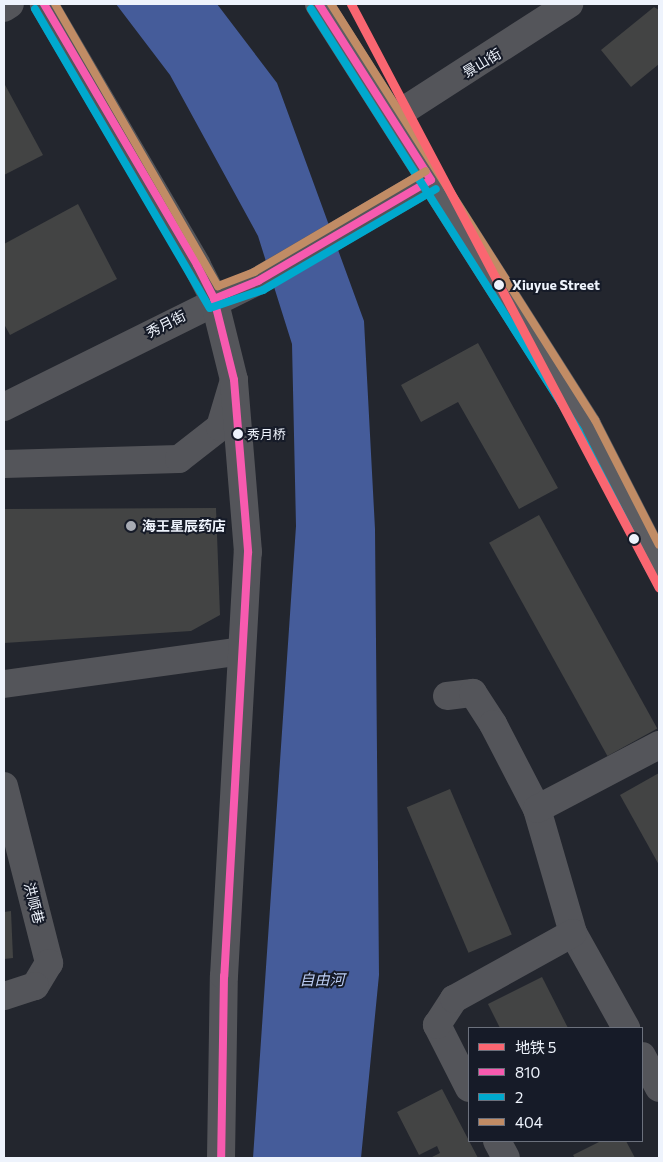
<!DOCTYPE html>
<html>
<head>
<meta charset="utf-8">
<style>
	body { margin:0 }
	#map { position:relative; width:663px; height:1162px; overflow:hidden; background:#23262e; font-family:Commissioner,"Noto Sans SC",sans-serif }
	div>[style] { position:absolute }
	.water>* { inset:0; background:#455c9a }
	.building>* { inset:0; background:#434444; transform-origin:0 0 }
	.minor>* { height:28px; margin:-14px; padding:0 14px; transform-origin:14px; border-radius:14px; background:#54555a }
	.major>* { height:28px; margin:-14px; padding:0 14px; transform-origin:14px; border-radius:14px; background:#5c5d62 }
	.bus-1>* { height:8px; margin:-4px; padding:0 4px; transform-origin:4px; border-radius:4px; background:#f75aaf }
	.bus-2>* { height:8px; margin:-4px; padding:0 4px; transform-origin:4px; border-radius:4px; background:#00a9ce }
	.bus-3>* { height:8px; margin:-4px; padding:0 4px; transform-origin:4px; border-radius:4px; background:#c18c65 }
	.metro-1>* { height:9px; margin:-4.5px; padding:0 4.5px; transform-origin:4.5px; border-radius:4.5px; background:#fa6671 }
	.dots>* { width:14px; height:14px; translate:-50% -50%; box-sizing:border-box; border:2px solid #161b28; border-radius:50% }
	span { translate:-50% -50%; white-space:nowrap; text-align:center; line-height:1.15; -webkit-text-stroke:4px #161b28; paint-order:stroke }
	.bus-label { font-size:13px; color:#eef3fc }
	.left { translate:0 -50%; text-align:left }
	.street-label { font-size:14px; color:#eef3fc }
	.stop-label { font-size:14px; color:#eef3fc; font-weight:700 }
	.poi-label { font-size:14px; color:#eef3fc; font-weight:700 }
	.water-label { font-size:15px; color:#bccdf4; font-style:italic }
	.frame { position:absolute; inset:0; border:5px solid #eef3fc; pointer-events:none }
	.legend { position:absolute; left:468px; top:1027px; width:175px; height:115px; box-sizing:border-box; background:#161b28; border:1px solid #6c717d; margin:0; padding:6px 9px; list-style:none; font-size:15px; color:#eef3fc }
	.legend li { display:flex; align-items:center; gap:10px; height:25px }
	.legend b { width:25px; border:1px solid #6c717d }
</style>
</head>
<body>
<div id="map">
	<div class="water">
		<i style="clip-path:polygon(116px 4px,217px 4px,277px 83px,364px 321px,375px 529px,379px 975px,361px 1158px,253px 1158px,296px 526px,292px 344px,258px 236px,170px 75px)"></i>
	</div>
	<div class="building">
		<i style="clip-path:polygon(654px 7px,659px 10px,659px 64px,631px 87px,601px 50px)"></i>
		<i style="clip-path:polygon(4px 83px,43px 155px,4px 175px)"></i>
		<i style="clip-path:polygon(78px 204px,117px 279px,10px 335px,4px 324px,4px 244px)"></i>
		<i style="clip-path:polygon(478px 343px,558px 488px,519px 509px,458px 402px,421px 422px,401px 385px)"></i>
		<i style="clip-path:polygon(216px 508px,220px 615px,191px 631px,4px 643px,4px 509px)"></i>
		<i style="left:539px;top:515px;width:244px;height:57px;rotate:61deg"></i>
		<i style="clip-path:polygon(659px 773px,659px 865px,620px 795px)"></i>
		<i style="left:450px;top:789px;width:158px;height:47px;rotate:67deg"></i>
		<i style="clip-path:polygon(11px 911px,13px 958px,4px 959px,4px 912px)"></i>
		<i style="clip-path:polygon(542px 977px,568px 1028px,500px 1028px,488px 1004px)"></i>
		<i style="clip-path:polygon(442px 1089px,478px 1158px,430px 1158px,440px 1153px,437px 1146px,419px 1155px,397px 1112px)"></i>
		<i style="clip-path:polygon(601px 1141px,626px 1141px,635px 1158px,575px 1158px,573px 1155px)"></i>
	</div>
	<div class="minor">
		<i style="left:4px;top:8px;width:7px;rotate:-34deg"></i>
		<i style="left:392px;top:118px;width:211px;rotate:-32.8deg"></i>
		<i style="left:4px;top:407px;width:284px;rotate:-26.4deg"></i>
		<i style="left:258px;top:281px;width:200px;rotate:-30.3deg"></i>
		<i style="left:4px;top:464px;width:175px;rotate:-1.6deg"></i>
		<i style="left:179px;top:459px;width:52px;rotate:-38deg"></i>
		<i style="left:220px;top:427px;width:49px;rotate:-73.4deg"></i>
		<i style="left:234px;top:380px;width:83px;rotate:-103.9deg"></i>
		<i style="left:214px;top:299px;width:38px;rotate:-117deg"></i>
		<i style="left:197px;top:265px;width:303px;rotate:-120.4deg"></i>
		<i style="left:4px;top:684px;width:240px;rotate:-7.9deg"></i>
		<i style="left:447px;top:696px;width:26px;rotate:-7deg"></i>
		<i style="left:473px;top:693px;width:37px;rotate:57deg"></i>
		<i style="left:493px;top:724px;width:96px;rotate:62.6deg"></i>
		<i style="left:537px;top:809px;width:129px;rotate:73.8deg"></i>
		<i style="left:573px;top:933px;width:109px;rotate:60.8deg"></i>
		<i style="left:4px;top:786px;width:183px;rotate:75.7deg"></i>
		<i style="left:49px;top:963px;width:27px;rotate:121deg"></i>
		<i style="left:35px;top:986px;width:33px;rotate:162deg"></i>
		<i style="left:537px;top:809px;width:138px;rotate:-27.7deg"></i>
		<i style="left:642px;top:1056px;width:36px;rotate:62deg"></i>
		<i style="left:469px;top:1088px;width:71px;rotate:-116.9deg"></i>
		<i style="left:437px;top:1025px;width:31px;rotate:-57deg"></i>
		<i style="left:454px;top:999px;width:136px;rotate:-29deg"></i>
		<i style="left:497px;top:1141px;width:19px;rotate:62deg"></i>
		<i style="left:221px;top:1158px;width:182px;rotate:-89.1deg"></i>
		<i style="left:224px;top:976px;width:425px;rotate:-86.8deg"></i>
		<i style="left:248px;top:552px;width:173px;rotate:-94.7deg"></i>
	</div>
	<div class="major">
		<i style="left:319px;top:4px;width:499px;rotate:57.5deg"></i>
		<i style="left:587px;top:425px;width:158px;rotate:62.9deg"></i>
	</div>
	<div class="bus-1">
		<i style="left:44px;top:4px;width:303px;rotate:59.6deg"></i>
		<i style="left:197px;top:265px;width:38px;rotate:63deg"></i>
		<i style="left:214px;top:299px;width:83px;rotate:76.1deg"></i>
		<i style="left:234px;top:380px;width:173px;rotate:85.3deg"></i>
		<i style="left:248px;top:552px;width:425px;rotate:93.2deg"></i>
		<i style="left:224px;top:976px;width:182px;rotate:90.9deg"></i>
		<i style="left:214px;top:299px;width:48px;rotate:-22.2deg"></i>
		<i style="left:258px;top:281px;width:200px;rotate:-30.3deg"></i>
		<i style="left:431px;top:180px;width:209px;rotate:-122.5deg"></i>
	</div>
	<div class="bus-2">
		<i style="left:35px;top:9px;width:346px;rotate:59.7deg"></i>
		<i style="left:210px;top:308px;width:56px;rotate:-18.8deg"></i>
		<i style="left:263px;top:290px;width:200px;rotate:-30.3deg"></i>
		<i style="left:311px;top:9px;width:499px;rotate:57.6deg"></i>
		<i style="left:578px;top:430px;width:158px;rotate:62.9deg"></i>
	</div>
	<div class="bus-3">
		<i style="left:55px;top:4px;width:326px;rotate:60deg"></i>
		<i style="left:218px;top:286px;width:39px;rotate:-21deg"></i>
		<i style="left:254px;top:272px;width:199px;rotate:-30.4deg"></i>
		<i style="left:331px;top:4px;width:493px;rotate:57.6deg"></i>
		<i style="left:595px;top:420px;width:140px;rotate:62.9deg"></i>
	</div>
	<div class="metro-1">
		<i style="left:351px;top:4px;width:660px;rotate:62.19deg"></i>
	</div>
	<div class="dots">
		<i style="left:499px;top:285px;background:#eef3fc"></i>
		<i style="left:238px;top:434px;background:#eef3fc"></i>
		<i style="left:131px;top:526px;background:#a7abb4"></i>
		<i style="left:634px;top:539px;background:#eef3fc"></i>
	</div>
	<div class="bus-label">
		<span class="left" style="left:247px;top:434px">秀月桥</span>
	</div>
	<div class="street-label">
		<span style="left:482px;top:63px;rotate:-31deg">景山街</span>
		<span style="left:166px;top:324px;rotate:-27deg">秀月街</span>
		<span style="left:34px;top:903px;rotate:76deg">洪顺巷</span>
	</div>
	<div class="stop-label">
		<span class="left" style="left:512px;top:285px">Xiuyue Street</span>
	</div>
	<div class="poi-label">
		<span class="left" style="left:142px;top:526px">海王星辰药店</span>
	</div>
	<div class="water-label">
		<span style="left:322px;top:980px">自由河</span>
	</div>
	<div class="frame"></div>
	<ul class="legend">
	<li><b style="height:6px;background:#fa6671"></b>地铁 5</li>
	<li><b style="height:6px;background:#f75aaf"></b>810</li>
	<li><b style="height:6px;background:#00a9ce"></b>2</li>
	<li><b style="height:6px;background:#c18c65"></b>404</li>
	</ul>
</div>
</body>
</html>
